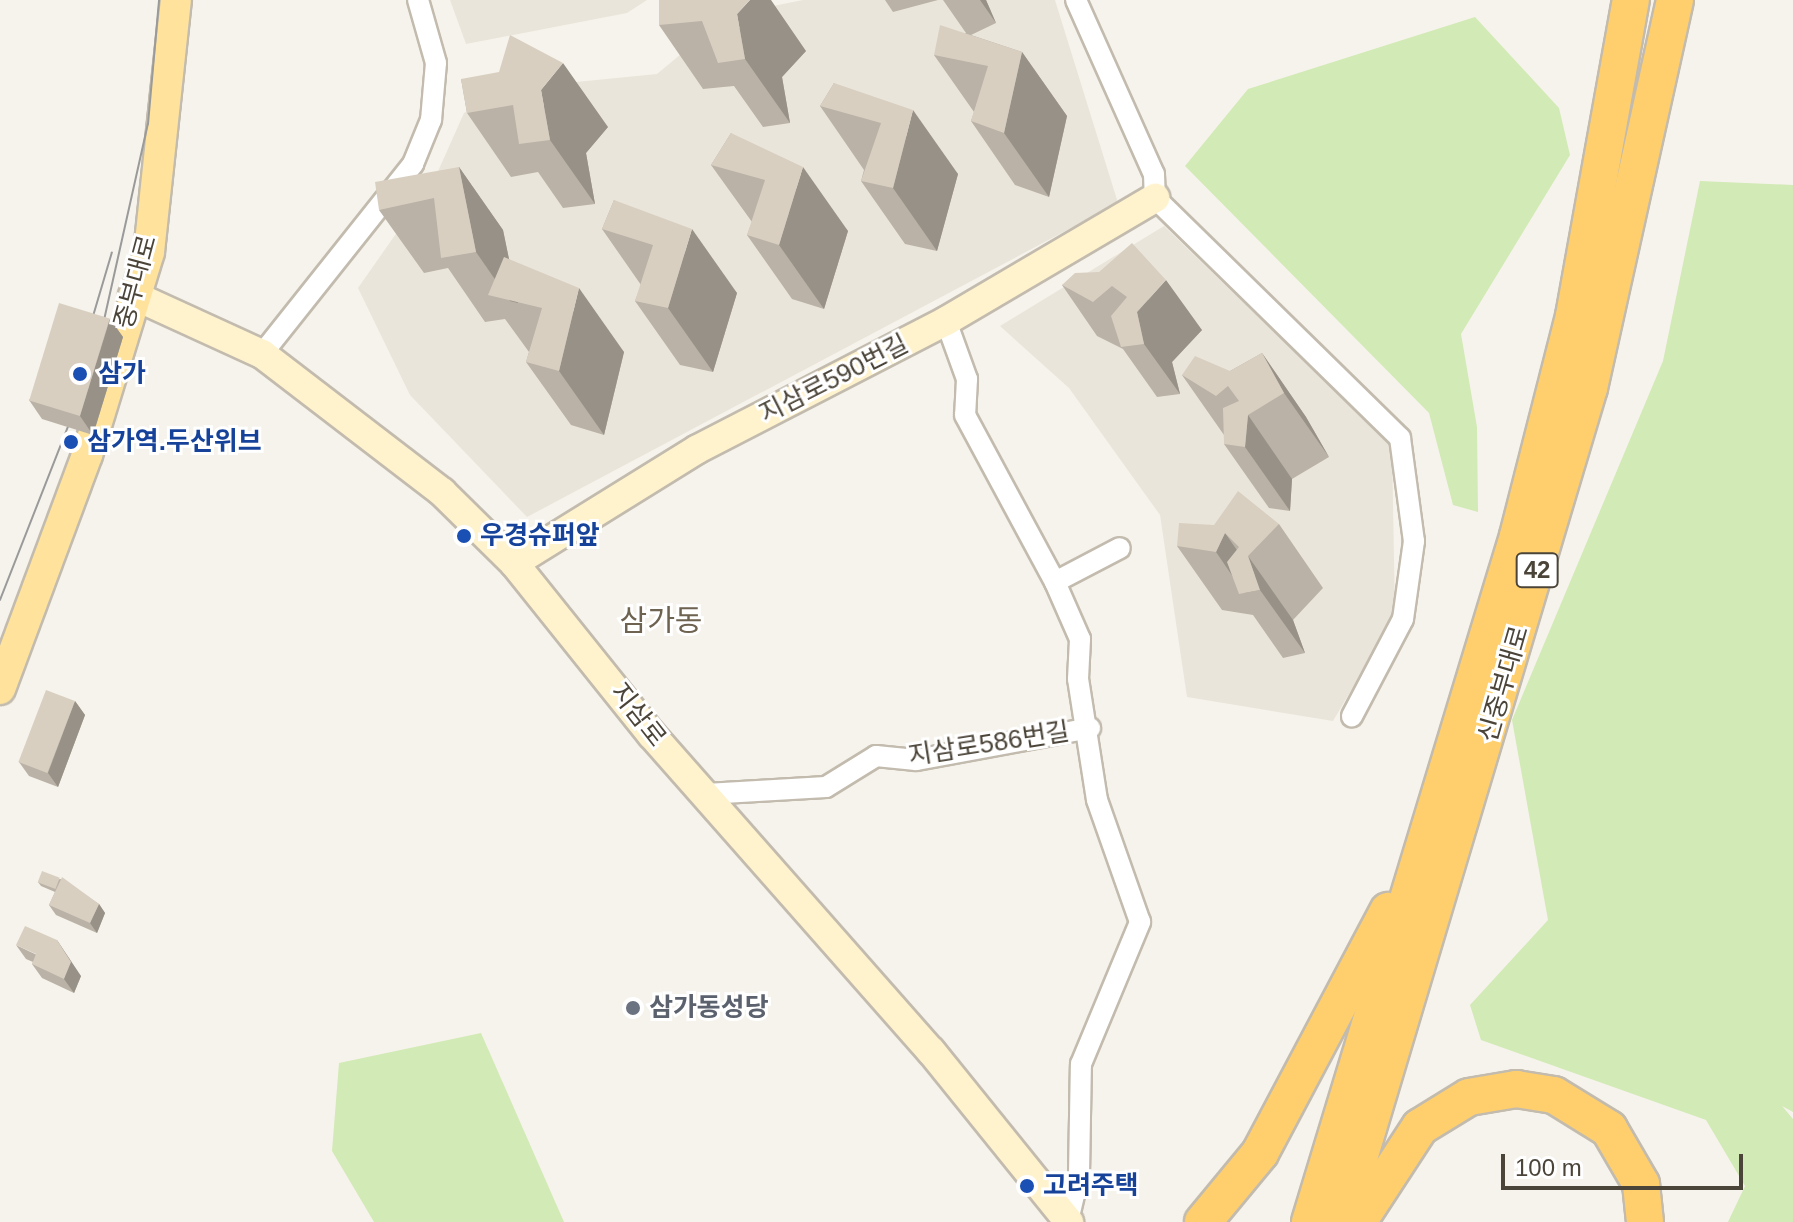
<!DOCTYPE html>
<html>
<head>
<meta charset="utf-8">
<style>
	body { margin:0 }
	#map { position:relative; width:1793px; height:1222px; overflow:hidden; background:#f6f3ec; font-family:Helvetica,"Noto Sans KR",sans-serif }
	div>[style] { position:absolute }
	.residential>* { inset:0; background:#eae5da }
	.green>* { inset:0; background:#d2eab5 }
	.roads { filter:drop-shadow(2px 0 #c2bbae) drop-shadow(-2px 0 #c2bbae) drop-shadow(0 2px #c2bbae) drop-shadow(0 -2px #c2bbae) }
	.street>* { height:20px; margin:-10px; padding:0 10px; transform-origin:10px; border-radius:10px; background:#fff }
	.secondary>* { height:28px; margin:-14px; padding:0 14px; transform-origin:14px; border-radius:14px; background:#fff3cd }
	.primary>* { height:30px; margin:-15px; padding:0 15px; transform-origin:15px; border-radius:15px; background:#ffe39c }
	.highway>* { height:36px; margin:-18px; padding:0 18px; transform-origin:18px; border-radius:18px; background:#ffcf6e }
	.tram>* { height:2px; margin:-1px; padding:0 1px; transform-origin:1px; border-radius:1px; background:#9a9a9a }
	.wall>* { inset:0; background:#bab2a6 }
	.shaded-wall>* { inset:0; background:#979187 }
	.building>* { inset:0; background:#d8cfc1; transform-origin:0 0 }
	.dots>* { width:22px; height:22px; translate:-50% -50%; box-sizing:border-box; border:4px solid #fff; border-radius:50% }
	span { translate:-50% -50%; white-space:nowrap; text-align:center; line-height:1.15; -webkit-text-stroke:6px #fff; paint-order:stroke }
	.shield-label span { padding:2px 6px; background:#fff; border:2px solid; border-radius:6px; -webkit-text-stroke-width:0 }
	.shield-label { font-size:24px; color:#4b4439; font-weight:700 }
	.street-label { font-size:26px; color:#4b4439 }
	.transit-label { font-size:26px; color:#164399; font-weight:700 }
	.left { translate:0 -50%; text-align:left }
	.worship-label { font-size:26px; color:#5b616d; font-weight:700 }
	.quarter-label { font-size:30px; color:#6e6250 }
	.scale { position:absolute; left:1501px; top:1154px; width:242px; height:36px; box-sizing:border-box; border:4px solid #4b4439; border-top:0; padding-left:10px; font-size:24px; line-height:28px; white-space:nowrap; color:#4b4439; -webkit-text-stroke:6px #fff; paint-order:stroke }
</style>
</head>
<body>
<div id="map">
	<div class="residential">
		<i style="clip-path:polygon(450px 0,647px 0,627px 13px,466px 44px)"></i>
		<i style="clip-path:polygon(803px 0,1055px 0,1118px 203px,527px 517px,410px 395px,358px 288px,435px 178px,464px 113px,505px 89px,657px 74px,728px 15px)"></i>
		<i style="clip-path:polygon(1164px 226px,1392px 446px,1395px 616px,1333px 721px,1187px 697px,1160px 515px,1069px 388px,1000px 326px)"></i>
	</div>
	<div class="green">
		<i style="clip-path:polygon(1475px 17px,1559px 108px,1570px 155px,1461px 334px,1477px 427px,1478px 512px,1453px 505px,1429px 413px,1185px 166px,1248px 89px)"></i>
		<i style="clip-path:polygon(1700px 181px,1793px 185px,1793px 1112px,1782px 1106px,1793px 1119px,1793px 1222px,1728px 1222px,1745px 1186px,1706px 1120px,1481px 1040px,1470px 1005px,1548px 920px,1512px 720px,1663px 361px)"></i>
		<i style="clip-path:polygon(481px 1033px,564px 1222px,374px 1222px,332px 1151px,339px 1063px)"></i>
	</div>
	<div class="roads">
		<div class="street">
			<i style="left:1076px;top:0;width:191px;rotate:65.9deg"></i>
			<i style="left:1154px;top:174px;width:24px;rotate:88deg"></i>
			<i style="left:1155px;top:198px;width:343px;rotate:44.4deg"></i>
			<i style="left:1400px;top:438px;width:104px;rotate:82.3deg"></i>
			<i style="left:1414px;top:541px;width:79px;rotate:98deg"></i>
			<i style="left:1403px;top:619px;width:110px;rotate:117.7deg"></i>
			<i style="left:946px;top:321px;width:62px;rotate:70.1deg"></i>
			<i style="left:967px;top:379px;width:36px;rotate:93deg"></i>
			<i style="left:965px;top:415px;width:190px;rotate:61.7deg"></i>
			<i style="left:262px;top:354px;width:243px;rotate:-51.5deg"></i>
			<i style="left:413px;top:164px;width:48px;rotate:-67.8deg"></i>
			<i style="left:431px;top:120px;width:57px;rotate:-85deg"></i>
			<i style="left:436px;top:63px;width:66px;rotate:-105.9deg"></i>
			<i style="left:706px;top:794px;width:120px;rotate:-3.3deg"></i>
			<i style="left:826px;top:787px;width:59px;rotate:-31.8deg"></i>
			<i style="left:876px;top:756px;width:40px;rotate:5.7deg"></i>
			<i style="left:916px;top:760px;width:177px;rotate:-10.4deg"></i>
			<i style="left:1068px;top:1221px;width:48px;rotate:-76.8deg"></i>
			<i style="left:1079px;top:1174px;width:110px;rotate:-89deg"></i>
			<i style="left:1081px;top:1064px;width:154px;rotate:-67.4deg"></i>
			<i style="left:1140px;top:922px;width:129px;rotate:-109.4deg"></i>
			<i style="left:1097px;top:800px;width:122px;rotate:-98.9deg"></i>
			<i style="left:1078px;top:679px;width:40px;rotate:-87.1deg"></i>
			<i style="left:1080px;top:639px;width:62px;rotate:-113.7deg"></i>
			<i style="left:1055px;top:582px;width:73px;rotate:-27.6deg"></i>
		</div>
		<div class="secondary">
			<i style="left:133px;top:295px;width:142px;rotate:24.6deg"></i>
			<i style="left:262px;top:354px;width:227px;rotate:37.5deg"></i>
			<i style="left:442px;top:492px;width:101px;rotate:44.6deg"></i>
			<i style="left:514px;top:563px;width:221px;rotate:51.3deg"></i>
			<i style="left:652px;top:735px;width:422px;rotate:48.6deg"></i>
			<i style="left:931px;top:1051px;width:220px;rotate:51.1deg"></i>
			<i style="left:514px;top:563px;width:216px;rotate:-31.8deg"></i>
			<i style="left:698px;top:449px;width:279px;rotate:-27.3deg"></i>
			<i style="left:946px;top:321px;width:243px;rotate:-30.5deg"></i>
		</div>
		<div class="primary">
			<i style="left:0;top:689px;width:250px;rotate:-69.6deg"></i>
			<i style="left:87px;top:455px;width:212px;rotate:-73deg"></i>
			<i style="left:149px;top:252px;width:253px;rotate:-83.9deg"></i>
		</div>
		<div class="highway">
			<i style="left:1203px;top:1222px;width:89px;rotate:-50.4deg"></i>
			<i style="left:1260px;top:1153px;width:274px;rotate:-62.1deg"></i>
			<i style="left:1310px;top:1222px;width:717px;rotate:-73.13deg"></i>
			<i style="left:1518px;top:536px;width:227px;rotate:-75.7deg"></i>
			<i style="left:1574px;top:316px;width:321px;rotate:-79.8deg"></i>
			<i style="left:1340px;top:1222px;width:870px;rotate:-73.38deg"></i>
			<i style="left:1589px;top:388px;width:397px;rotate:-77.5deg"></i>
			<i style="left:1358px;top:1222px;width:113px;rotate:-56.9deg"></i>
			<i style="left:1420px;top:1127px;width:57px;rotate:-31.5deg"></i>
			<i style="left:1469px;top:1097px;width:48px;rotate:-9.7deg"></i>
			<i style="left:1516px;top:1089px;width:38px;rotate:9deg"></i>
			<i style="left:1554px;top:1095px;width:65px;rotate:31.7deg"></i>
			<i style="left:1609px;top:1129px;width:64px;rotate:59.8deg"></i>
			<i style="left:1641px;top:1184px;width:38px;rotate:84deg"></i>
		</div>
	</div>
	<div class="tram">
		<i style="left:88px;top:333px;width:84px;rotate:-73.5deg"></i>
		<i style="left:100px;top:338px;width:219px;rotate:-77.4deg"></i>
		<i style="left:148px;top:124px;width:124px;rotate:-84.9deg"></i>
		<i style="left:0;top:600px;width:208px;rotate:-68.6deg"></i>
	</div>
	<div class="wall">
		<i style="clip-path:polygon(659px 0,806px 51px,782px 77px,790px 123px,763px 127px,734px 86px,703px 89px,659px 25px)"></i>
		<i style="clip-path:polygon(885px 0,938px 0,893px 12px)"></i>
		<i style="clip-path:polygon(943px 0,986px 0,996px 23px,971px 35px,1022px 52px,1067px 116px,1049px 197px,1015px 185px,971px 121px,974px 112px,934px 55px,966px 33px)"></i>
		<i style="clip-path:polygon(461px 79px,608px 127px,586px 153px,595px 204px,563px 208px,538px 172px,511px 177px,467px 113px)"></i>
		<i style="clip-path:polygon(834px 83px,958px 174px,937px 251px,905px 244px,861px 181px,864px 170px,820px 106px)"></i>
		<i style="clip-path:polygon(731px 133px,848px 231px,824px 309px,792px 299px,747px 235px,752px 222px,711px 165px)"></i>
		<i style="clip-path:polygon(459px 167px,503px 230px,509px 259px,624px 352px,604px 435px,571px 425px,526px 362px,529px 352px,505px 319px,485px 322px,448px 268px,424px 273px,379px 210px)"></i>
		<i style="clip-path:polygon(614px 200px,737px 293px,713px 372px,680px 365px,635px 301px,641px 285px,602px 229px)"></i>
		<i style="clip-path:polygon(1099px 272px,1202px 330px,1172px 362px,1180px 394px,1157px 397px,1123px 349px,1097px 336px,1062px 285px)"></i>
		<i style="clip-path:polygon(110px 319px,123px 337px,93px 435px,42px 419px,29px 400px)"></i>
		<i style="clip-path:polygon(1262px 353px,1306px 417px,1329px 457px,1292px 479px,1290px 511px,1269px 508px,1224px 444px,1224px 435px,1182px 375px,1230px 371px)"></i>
		<i style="clip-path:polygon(1279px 524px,1323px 588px,1293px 620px,1305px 653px,1283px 658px,1253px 615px,1222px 610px,1177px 546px,1214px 525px)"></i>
		<i style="clip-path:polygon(75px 701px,85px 715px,58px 787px,29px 776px,19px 762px)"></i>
		<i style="clip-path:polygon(61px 879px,99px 904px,105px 913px,97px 933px,56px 915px,49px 905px,55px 892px,41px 886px,38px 882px)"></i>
		<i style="clip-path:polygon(16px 945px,81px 976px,74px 993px,42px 978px,32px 964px,33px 962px,26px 959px)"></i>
	</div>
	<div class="shaded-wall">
		<i style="clip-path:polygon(750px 0,771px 0,806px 51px,782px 77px,790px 123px,745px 59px,737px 14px)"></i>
		<i style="clip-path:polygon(980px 0,986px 0,996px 23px)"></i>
		<i style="clip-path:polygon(1022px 52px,1067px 116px,1049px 197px,1004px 133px)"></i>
		<i style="clip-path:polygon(563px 63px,608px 127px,586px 153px,595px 204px,550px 140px,541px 90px)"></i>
		<i style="clip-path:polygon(913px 110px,958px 174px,937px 251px,893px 188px)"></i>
		<i style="clip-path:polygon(459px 167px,503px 230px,518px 303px,510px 301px,476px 252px)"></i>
		<i style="clip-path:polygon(803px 167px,848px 231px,824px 309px,779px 245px)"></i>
		<i style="clip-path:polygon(692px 229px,737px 293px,713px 372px,668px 308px)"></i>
		<i style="clip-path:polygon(1166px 280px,1202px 330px,1172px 362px,1180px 394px,1144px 344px,1137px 312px)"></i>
		<i style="clip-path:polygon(579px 288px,624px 352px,604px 435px,559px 371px)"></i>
		<i style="clip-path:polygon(110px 319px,123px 337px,93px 435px,80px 416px)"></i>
		<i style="clip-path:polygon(1262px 353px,1306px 417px,1329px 457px,1284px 393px)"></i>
		<i style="clip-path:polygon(1248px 415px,1292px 479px,1290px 511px,1245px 447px)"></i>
		<i style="clip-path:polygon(1225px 533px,1255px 576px,1248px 556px,1293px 620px,1305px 653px,1260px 590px,1244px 593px,1216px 552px)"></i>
		<i style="clip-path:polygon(75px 701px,85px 715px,58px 787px,48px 773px)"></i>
		<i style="clip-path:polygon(99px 904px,105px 913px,97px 933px,90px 923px)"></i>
		<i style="clip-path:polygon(57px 940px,81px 976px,74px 993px,64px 979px)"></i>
	</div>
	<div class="building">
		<i style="clip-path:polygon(659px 0,750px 0,737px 14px,745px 59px,718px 63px,702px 21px,659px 25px)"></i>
		<i style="clip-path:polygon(940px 25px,1022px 52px,1004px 133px,971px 121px,988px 66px,934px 55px)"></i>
		<i style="clip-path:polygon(510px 35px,563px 63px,541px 90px,550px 140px,519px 144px,513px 105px,467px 113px,461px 79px,499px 72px)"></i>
		<i style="clip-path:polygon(834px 83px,913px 110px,893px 188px,861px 181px,881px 123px,820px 106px)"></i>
		<i style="clip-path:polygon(731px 133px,803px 167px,779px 245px,747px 235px,765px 180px,711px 165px)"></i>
		<i style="clip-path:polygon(459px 167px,476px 252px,441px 258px,434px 198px,379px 210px,375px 182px)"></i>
		<i style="clip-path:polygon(614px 200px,692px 229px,668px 308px,635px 301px,653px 245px,602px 229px)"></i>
		<i style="clip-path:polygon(1132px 243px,1166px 280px,1137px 312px,1144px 344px,1121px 347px,1111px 316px,1127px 297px,1112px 286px,1093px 302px,1062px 285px,1075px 273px,1099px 272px)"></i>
		<i style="clip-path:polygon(504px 257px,579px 288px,559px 371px,526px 362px,542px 308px,488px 295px)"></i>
		<i style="left:59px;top:303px;width:53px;height:102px;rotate:17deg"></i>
		<i style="clip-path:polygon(1262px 353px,1284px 393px,1248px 415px,1245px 447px,1224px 444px,1223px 408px,1239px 401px,1228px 386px,1216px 396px,1182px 375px,1195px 356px,1230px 371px)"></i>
		<i style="clip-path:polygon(1238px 491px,1279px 524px,1248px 556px,1260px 590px,1239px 594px,1227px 562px,1239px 547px,1225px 533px,1216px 552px,1177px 546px,1179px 523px,1214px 525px)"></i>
		<i style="left:46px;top:690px;width:31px;height:77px;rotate:21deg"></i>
		<i style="left:42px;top:871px;width:19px;height:12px;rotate:21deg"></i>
		<i style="clip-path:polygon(62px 877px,99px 904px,90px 923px,49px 905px)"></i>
		<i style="clip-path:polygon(25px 926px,57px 940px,71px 962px,64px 979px,32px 964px,36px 954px,16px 945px)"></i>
	</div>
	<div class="dots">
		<i style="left:80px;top:374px;background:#1a4fb4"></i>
		<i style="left:71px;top:442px;background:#1a4fb4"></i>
		<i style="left:464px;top:536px;background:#1a4fb4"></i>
		<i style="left:633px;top:1008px;background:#6b7280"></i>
		<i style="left:1027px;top:1186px;background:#1a4fb4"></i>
	</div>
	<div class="shield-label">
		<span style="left:1537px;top:570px">42</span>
	</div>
	<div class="street-label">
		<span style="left:136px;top:282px;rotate:-75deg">중부대로</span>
		<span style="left:834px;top:379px;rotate:-27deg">지삼로590번길</span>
		<span style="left:1504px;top:684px;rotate:-74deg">신중부대로</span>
		<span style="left:638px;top:715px;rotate:52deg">지삼로</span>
		<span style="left:989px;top:744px;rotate:-9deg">지삼로586번길</span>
	</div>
	<div class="transit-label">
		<span class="left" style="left:98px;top:374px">삼가</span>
		<span class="left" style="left:87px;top:442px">삼가역.두산위브</span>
		<span class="left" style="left:480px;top:536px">우경슈퍼앞</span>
		<span class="left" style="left:1043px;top:1186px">고려주택</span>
	</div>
	<div class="worship-label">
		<span class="left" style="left:649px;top:1008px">삼가동성당</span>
	</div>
	<div class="quarter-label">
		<span style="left:661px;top:621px">삼가동</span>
	</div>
	<div class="scale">100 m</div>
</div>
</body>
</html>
